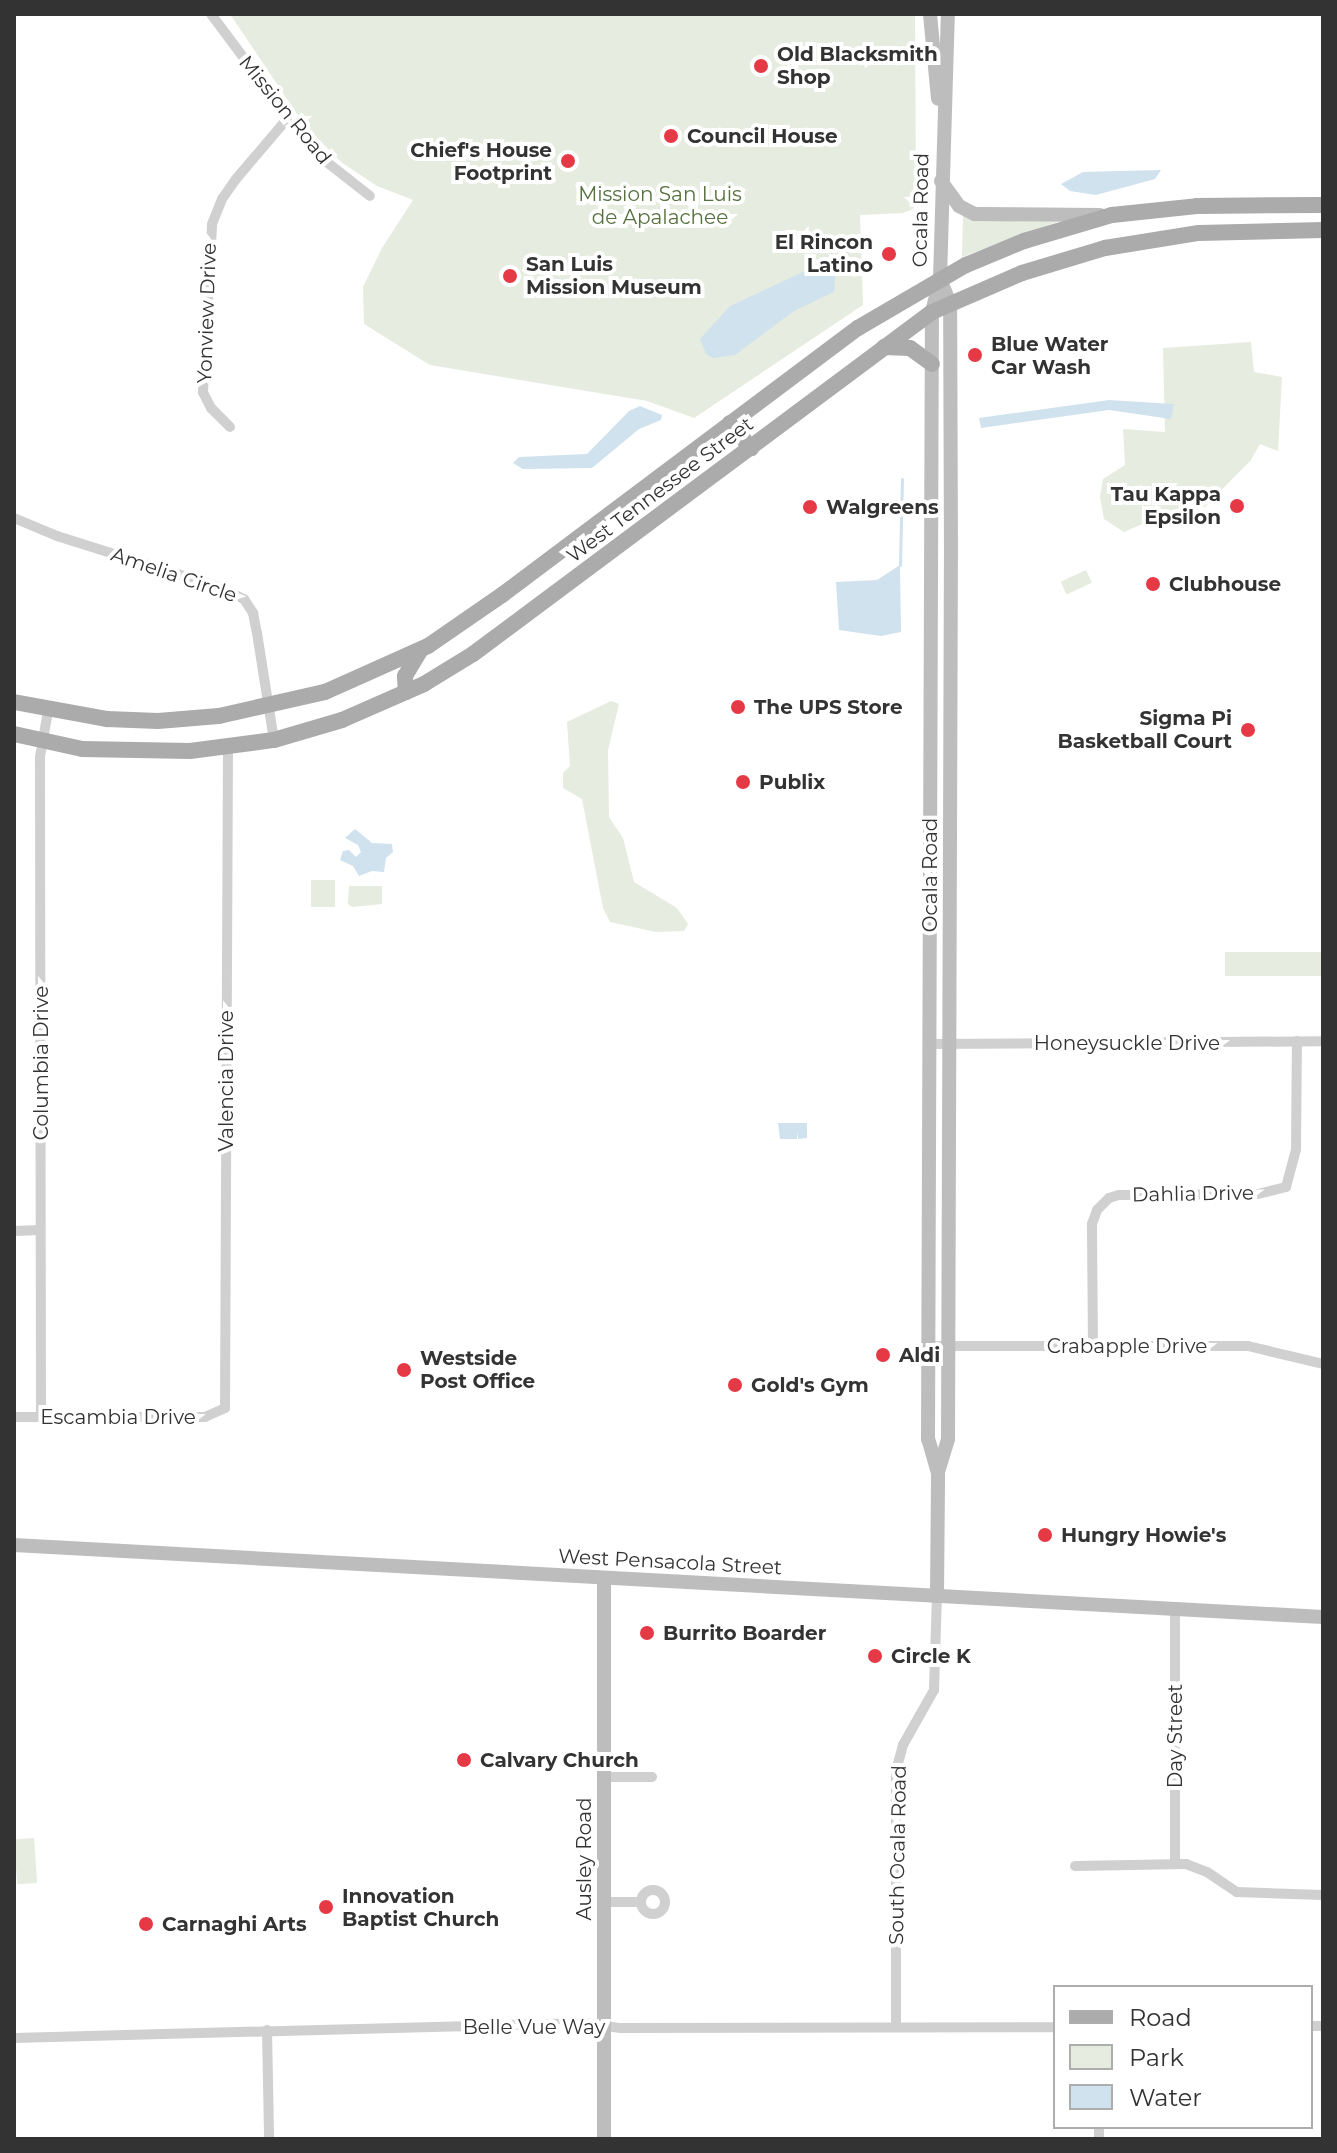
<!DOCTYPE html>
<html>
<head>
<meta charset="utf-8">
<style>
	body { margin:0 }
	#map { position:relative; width:1337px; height:2153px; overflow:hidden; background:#fff; font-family:Montserrat,sans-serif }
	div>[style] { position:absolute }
	.green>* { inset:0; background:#e6ecdf; transform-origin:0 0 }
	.water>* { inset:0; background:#cfe2ee }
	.stream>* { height:3px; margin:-1.5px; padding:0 1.5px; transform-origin:1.5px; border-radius:1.5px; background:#cfe2ee }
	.street>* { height:10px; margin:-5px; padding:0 5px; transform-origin:5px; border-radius:5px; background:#d0d0d0 }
	.street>.ring { margin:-5px; padding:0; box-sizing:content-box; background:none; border:10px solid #d0d0d0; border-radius:50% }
	.secondary>* { height:14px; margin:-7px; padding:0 7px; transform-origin:7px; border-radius:7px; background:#bdbdbd }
	.primary>* { height:16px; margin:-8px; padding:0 8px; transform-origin:8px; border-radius:8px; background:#ababab }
	.dots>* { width:22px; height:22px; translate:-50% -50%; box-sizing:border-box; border:4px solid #fff; border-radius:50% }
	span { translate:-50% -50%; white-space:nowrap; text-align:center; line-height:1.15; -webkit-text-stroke:8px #fff; paint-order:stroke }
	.poi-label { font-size:20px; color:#333; font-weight:700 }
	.left { translate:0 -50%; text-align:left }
	.right { translate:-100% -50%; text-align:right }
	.street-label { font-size:20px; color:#333 }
	.park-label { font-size:20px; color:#56703f }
	.frame { position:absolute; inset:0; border:16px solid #333; pointer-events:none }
	.legend { position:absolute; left:1053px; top:1985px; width:260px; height:144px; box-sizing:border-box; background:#fff; border:2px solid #adadad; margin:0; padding:10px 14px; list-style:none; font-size:24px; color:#333 }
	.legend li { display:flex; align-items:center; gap:16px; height:40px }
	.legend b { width:40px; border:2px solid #adadad }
</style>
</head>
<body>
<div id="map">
	<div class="green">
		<i style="clip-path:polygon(230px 14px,915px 14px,916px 201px,913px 209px,903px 213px,860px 215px,863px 305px,694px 418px,647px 401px,430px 365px,364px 324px,363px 287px,382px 248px,413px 200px,377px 186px,341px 162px,303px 123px)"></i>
		<i style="clip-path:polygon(963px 214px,1057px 222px,962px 257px)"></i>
		<i style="clip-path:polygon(1251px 342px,1254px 372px,1282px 377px,1278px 451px,1260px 444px,1251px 460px,1196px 516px,1147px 522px,1124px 532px,1104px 519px,1100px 497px,1103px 479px,1125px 465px,1123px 429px,1165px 432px,1163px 348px)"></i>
		<i style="left:1086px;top:570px;width:14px;height:28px;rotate:65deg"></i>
		<i style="clip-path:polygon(611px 701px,619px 704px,608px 750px,609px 817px,623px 838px,634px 882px,677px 908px,688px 924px,684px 931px,656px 932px,610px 922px,603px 908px,582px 799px,563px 788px,563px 773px,570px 766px,567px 722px)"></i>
		<i style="left:311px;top:880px;width:24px;height:27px"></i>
		<i style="clip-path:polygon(349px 886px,382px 886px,382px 904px,352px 907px,348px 904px)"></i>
		<i style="left:1323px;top:952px;width:24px;height:98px;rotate:90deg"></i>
		<i style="left:34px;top:1838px;width:45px;height:20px;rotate:86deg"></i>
	</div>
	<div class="water">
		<i style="clip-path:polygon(1161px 170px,1155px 179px,1096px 195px,1070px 191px,1061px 184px,1083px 172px)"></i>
		<i style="clip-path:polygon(803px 272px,835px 276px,834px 292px,794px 311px,735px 355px,713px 358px,706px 354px,700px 339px,730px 306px)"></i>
		<i style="clip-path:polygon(1109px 400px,1174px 404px,1171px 419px,1109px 410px,981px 428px,979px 418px)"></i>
		<i style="clip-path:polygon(640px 406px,662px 415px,661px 420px,639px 429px,592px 468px,523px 469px,513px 463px,519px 457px,587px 454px,629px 411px)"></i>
		<i style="clip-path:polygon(900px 565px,901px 632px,881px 636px,839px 630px,836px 582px,877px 580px)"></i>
		<i style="clip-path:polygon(355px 829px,372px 843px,392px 844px,393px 852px,386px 858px,384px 872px,372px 871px,359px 876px,353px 866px,340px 860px,343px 851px,349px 850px,356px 857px,361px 852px,358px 845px,345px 838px)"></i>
		<i style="clip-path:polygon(778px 1123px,807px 1123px,807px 1138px,798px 1139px,798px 1131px,797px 1139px,780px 1139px)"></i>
	</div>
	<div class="stream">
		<i style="left:900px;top:565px;width:86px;rotate:-88.7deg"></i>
	</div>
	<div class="street">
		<i style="left:211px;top:14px;width:172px;rotate:53.3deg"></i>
		<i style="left:314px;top:152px;width:71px;rotate:38.2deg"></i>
		<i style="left:230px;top:427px;width:27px;rotate:-135deg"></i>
		<i style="left:211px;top:408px;width:18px;rotate:-117deg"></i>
		<i style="left:203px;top:392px;width:168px;rotate:-86.9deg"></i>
		<i style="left:212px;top:224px;width:27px;rotate:-68deg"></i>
		<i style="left:222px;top:199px;width:24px;rotate:-55deg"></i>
		<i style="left:236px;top:179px;width:79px;rotate:-49.6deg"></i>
		<i style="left:14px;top:518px;width:47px;rotate:22.7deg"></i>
		<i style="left:57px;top:536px;width:173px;rotate:17.5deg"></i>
		<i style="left:222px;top:588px;width:25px;rotate:27deg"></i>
		<i style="left:244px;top:599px;width:17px;rotate:57deg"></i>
		<i style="left:253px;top:613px;width:20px;rotate:79deg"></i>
		<i style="left:257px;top:633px;width:108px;rotate:81deg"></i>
		<i style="left:931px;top:1044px;width:392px;rotate:-0.4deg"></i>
		<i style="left:14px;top:1231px;width:26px;rotate:-2deg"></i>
		<i style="left:928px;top:1346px;width:320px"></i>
		<i style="left:1248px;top:1346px;width:77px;rotate:13.5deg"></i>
		<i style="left:1093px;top:1346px;width:122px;rotate:-90.5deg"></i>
		<i style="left:1092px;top:1224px;width:15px;rotate:-70deg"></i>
		<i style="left:1097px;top:1210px;width:17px;rotate:-45deg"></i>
		<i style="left:1109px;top:1198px;width:10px;rotate:-17deg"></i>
		<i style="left:1119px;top:1195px;width:139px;rotate:-0.4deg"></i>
		<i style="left:1258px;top:1194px;width:29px;rotate:-14deg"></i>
		<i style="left:1286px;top:1187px;width:39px;rotate:-75deg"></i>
		<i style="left:1296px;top:1149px;width:108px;rotate:-89.5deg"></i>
		<i style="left:14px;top:1417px;width:191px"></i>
		<i style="left:205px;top:1417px;width:22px;rotate:-24deg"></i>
		<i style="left:225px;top:1408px;width:660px;rotate:-89.74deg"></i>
		<i style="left:41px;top:1417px;width:660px;rotate:-90.09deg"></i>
		<i style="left:40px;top:757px;width:47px;rotate:-80.1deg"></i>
		<i style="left:603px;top:1777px;width:49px"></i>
		<i style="left:1175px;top:1863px;width:254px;rotate:-90deg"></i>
		<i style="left:1075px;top:1866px;width:111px;rotate:-1deg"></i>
		<i style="left:1186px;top:1864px;width:22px;rotate:21deg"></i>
		<i style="left:1207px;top:1872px;width:36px;rotate:34deg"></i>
		<i style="left:1237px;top:1892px;width:86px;rotate:2deg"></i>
		<i class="ring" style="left:641px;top:1890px;width:14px;height:14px"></i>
		<i style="left:604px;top:1902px;width:36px"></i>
		<i style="left:1311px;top:2026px;width:12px"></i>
		<i style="left:896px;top:2027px;width:256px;rotate:-90deg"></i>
		<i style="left:896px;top:1771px;width:27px;rotate:-75deg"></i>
		<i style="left:903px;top:1745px;width:63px;rotate:-60.6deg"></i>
		<i style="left:934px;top:1690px;width:94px;rotate:-88.2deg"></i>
		<i style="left:267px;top:2030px;width:109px;rotate:88.9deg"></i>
		<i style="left:14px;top:2038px;width:570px;rotate:-1.51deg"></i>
		<i style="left:584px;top:2023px;width:37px;rotate:8deg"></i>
		<i style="left:621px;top:2028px;width:434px;rotate:-0.1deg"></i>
		<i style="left:1099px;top:2127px;width:12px;rotate:90deg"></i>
	</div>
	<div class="secondary">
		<i style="left:930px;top:14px;width:85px;rotate:84.6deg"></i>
		<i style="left:941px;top:181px;width:31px;rotate:54deg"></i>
		<i style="left:959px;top:206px;width:18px;rotate:27deg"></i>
		<i style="left:975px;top:214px;width:125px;rotate:0.5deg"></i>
		<i style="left:938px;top:1472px;width:34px;rotate:-73deg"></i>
		<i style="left:948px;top:1439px;width:883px;rotate:-89.81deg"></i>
		<i style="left:951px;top:556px;width:253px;rotate:-90.2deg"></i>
		<i style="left:950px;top:303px;width:26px;rotate:-113deg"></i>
		<i style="left:14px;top:1545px;width:1311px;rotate:3.15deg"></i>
		<i style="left:937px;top:1596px;width:123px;rotate:-89.5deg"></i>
		<i style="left:938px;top:1473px;width:35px;rotate:-106deg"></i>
		<i style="left:928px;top:1439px;width:1127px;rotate:-89.8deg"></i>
		<i style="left:932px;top:312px;width:34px;rotate:-76deg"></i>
		<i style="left:940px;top:279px;width:265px;rotate:-88.3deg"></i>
		<i style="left:604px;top:2139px;width:561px;rotate:-90deg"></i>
	</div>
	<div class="primary">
		<i style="left:884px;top:347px;width:26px;rotate:2deg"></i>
		<i style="left:910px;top:348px;width:27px;rotate:36deg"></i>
		<i style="left:730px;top:423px;width:33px;rotate:50deg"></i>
		<i style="left:406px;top:692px;width:16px;rotate:-94deg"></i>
		<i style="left:405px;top:676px;width:29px;rotate:-59deg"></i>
		<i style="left:14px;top:702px;width:95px;rotate:10.4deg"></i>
		<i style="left:107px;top:719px;width:51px;rotate:2.2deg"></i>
		<i style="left:158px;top:721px;width:61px;rotate:-4.7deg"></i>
		<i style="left:219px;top:716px;width:109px;rotate:-12.8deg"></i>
		<i style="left:325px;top:692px;width:113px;rotate:-24.1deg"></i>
		<i style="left:428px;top:646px;width:90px;rotate:-34.6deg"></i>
		<i style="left:502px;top:595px;width:445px;rotate:-36.9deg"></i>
		<i style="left:858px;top:328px;width:125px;rotate:-30.3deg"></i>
		<i style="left:966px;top:265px;width:63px;rotate:-22.5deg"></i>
		<i style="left:1024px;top:241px;width:92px;rotate:-16.5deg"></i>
		<i style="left:1112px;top:215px;width:85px;rotate:-6deg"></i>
		<i style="left:1197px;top:206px;width:126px;rotate:-0.5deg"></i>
		<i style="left:14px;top:734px;width:70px;rotate:12.4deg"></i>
		<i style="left:82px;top:749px;width:108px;rotate:1.1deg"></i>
		<i style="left:190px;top:751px;width:85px;rotate:-7.5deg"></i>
		<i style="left:274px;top:740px;width:71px;rotate:-16.4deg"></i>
		<i style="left:342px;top:720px;width:90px;rotate:-23.7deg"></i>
		<i style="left:424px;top:684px;width:57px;rotate:-31.5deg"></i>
		<i style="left:473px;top:654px;width:572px;rotate:-36.69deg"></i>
		<i style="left:932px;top:312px;width:98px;rotate:-23.4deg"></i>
		<i style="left:1022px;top:273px;width:87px;rotate:-16.8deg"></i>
		<i style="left:1105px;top:248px;width:95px;rotate:-9.1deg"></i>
		<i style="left:1199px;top:233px;width:124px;rotate:-1.4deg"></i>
	</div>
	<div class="dots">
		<i style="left:761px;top:66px;background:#e63946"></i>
		<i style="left:671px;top:136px;background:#e63946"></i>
		<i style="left:568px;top:161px;background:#e63946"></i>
		<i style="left:889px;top:254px;background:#e63946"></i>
		<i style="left:510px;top:276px;background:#e63946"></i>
		<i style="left:975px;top:355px;background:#e63946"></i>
		<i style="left:1237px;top:506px;background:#e63946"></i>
		<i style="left:810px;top:507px;background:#e63946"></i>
		<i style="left:1153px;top:584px;background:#e63946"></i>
		<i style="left:738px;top:707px;background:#e63946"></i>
		<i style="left:1248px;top:730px;background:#e63946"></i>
		<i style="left:743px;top:782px;background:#e63946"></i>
		<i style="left:883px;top:1355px;background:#e63946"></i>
		<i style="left:404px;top:1370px;background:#e63946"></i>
		<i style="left:735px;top:1385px;background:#e63946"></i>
		<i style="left:1045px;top:1535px;background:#e63946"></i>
		<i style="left:647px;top:1633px;background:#e63946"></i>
		<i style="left:875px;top:1656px;background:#e63946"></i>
		<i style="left:464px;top:1760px;background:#e63946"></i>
		<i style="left:326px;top:1907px;background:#e63946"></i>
		<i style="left:146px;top:1924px;background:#e63946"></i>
	</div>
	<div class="poi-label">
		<span class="left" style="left:777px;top:66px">Old Blacksmith<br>Shop</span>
		<span class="left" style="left:687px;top:136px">Council House</span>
		<span class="right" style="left:552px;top:162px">Chief's House<br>Footprint</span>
		<span class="right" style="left:873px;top:254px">El Rincon<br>Latino</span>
		<span class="left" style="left:526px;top:276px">San Luis<br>Mission Museum</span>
		<span class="left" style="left:991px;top:356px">Blue Water<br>Car Wash</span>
		<span class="right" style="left:1221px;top:506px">Tau Kappa<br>Epsilon</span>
		<span class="left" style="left:826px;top:507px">Walgreens</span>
		<span class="left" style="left:1169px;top:584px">Clubhouse</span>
		<span class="left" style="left:754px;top:707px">The UPS Store</span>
		<span class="right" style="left:1232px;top:730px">Sigma Pi<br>Basketball Court</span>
		<span class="left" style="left:759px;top:782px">Publix</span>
		<span class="left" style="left:899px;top:1355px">Aldi</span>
		<span class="left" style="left:420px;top:1370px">Westside<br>Post Office</span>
		<span class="left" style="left:751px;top:1385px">Gold's Gym</span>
		<span class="left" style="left:1061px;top:1535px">Hungry Howie's</span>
		<span class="left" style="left:663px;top:1633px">Burrito Boarder</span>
		<span class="left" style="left:891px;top:1656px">Circle K</span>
		<span class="left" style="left:480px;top:1760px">Calvary Church</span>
		<span class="left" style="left:342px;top:1908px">Innovation<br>Baptist Church</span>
		<span class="left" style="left:162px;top:1924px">Carnaghi Arts</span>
	</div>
	<div class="street-label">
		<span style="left:285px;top:110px;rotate:51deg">Mission Road</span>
		<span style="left:921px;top:210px;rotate:-89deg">Ocala Road</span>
		<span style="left:207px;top:313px;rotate:-88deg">Yonview Drive</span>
		<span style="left:660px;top:490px;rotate:-37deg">West Tennessee Street</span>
		<span style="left:174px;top:575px;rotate:19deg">Amelia Circle</span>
		<span style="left:930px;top:875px;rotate:-90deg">Ocala Road</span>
		<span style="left:1127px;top:1043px">Honeysuckle Drive</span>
		<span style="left:41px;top:1063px;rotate:-90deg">Columbia Drive</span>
		<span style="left:226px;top:1081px;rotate:-90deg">Valencia Drive</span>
		<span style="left:1193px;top:1194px;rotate:-1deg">Dahlia Drive</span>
		<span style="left:1127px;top:1346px">Crabapple Drive</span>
		<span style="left:118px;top:1417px">Escambia Drive</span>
		<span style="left:670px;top:1562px;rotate:3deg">West Pensacola Street</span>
		<span style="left:1175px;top:1736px;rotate:-90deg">Day Street</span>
		<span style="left:898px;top:1855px;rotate:-89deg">South Ocala Road</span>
		<span style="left:584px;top:1859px;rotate:-90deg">Ausley Road</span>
		<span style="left:534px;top:2027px">Belle Vue Way</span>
	</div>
	<div class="park-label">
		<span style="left:660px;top:206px">Mission San Luis<br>de Apalachee</span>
	</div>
	<div class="frame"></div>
	<ul class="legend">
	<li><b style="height:10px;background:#ababab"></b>Road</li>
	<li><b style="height:22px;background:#e6ecdf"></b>Park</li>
	<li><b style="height:22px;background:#cfe2ee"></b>Water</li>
	</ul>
</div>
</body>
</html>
